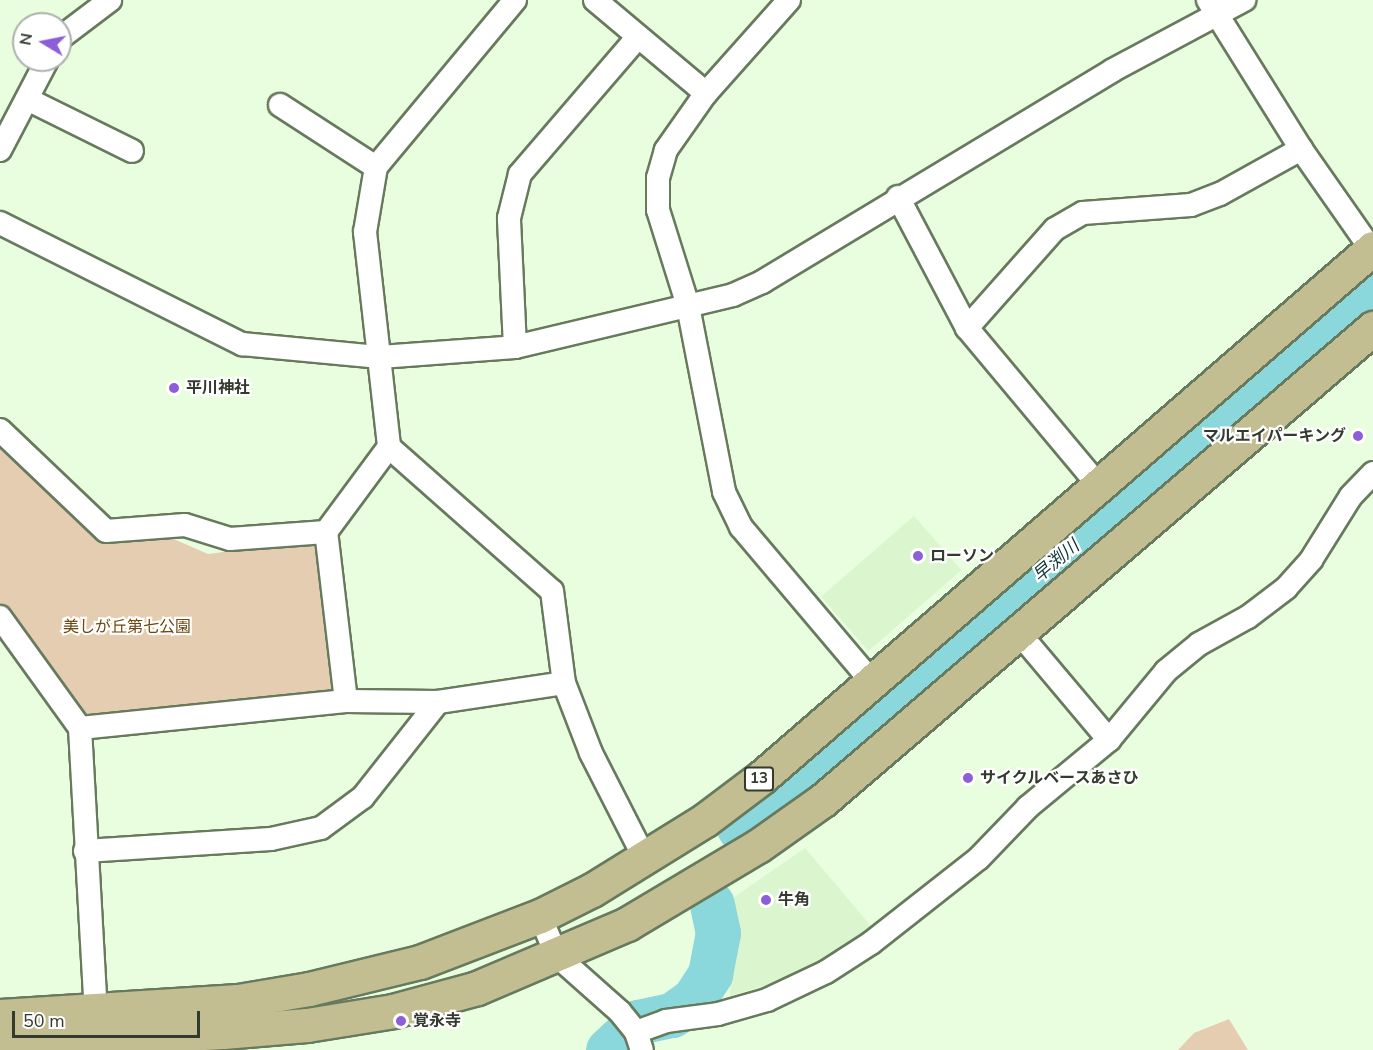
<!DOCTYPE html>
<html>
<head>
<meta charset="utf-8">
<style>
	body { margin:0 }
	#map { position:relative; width:1373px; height:1050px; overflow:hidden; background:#e8fede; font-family:"Nunito Sans","Noto Sans JP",sans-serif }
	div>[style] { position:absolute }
	.built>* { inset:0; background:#dbf5cf; transform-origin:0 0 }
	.green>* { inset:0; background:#e5cdb1 }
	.river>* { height:45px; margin:-22.5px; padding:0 22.5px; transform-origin:22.5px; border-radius:22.5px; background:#8ad7dc }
	.roads { filter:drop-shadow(2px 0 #677a5e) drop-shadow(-2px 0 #677a5e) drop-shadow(0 2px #677a5e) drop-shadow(0 -2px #677a5e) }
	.street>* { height:22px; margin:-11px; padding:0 11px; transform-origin:11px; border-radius:11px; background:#fff }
	.primary>* { height:33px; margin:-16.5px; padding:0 16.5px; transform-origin:16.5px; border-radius:16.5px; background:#c2be91 }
	.dots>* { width:16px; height:16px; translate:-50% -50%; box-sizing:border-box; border:3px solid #fff; border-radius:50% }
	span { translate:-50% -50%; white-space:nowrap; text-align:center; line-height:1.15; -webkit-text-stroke:4.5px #fff; paint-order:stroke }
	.shield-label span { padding:2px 4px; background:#fff; border:2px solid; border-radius:4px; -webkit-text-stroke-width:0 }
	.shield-label { font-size:15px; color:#323b2e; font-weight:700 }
	.poi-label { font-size:16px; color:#323b2e; font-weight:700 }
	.left { translate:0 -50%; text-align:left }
	.right { translate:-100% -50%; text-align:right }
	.park-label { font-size:16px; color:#6d470f }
	.water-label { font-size:18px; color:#113739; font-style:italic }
	.north { position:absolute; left:12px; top:12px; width:60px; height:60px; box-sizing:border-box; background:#fff; border:2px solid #adb1ab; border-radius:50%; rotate:280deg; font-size:16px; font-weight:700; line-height:24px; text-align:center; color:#323b2e }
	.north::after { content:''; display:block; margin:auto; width:21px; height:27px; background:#8c5fd9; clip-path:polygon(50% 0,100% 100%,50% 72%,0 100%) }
	.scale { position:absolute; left:12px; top:1011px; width:188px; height:27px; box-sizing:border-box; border:3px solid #323b2e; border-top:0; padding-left:8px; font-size:18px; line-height:21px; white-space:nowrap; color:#323b2e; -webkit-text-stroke:4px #fff; paint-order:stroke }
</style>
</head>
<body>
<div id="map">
	<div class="built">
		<i style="left:914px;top:516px;width:72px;height:123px;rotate:49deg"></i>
		<i style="clip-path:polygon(805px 848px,875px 931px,809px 972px,730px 996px,727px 902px)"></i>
	</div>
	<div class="green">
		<i style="clip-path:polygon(0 442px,99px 539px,169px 537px,208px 554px,315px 540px,322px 544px,337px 694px,82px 721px,0 606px)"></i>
		<i style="clip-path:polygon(1229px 1019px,1248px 1050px,1178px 1050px,1194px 1033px)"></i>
	</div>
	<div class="river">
		<i style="left:739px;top:828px;width:829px;rotate:-40.11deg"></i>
		<i style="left:608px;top:1050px;width:41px;rotate:-43deg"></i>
		<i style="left:638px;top:1022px;width:35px;rotate:-12deg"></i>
		<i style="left:672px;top:1015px;width:27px;rotate:-36deg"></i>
		<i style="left:694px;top:999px;width:30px;rotate:-57deg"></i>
		<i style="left:710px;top:974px;width:42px;rotate:-79deg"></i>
		<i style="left:718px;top:933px;width:30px;rotate:-102deg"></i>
	</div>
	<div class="roads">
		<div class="street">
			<i style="left:515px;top:0;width:217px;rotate:129.8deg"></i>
			<i style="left:376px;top:167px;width:66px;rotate:99.6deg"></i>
			<i style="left:365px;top:232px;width:216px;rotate:83.6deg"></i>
			<i style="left:389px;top:447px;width:217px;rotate:41.5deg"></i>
			<i style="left:552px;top:591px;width:93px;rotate:82.6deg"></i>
			<i style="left:564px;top:683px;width:75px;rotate:68.9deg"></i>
			<i style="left:591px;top:753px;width:119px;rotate:63deg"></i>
			<i style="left:595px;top:0;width:145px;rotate:40deg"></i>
			<i style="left:789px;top:0;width:125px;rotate:131.7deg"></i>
			<i style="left:706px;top:93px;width:70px;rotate:125.1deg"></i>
			<i style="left:666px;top:150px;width:29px;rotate:106deg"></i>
			<i style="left:658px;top:178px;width:32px;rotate:90deg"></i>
			<i style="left:658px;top:210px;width:101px;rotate:72.6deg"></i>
			<i style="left:688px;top:306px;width:189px;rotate:79deg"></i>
			<i style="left:724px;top:492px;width:39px;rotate:64deg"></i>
			<i style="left:741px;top:527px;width:204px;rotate:49.8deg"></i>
			<i style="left:1208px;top:0;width:176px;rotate:58deg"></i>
			<i style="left:1301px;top:149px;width:122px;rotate:55deg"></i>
			<i style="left:60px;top:38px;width:63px;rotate:-37.2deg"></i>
			<i style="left:27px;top:99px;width:117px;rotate:26.3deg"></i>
			<i style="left:280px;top:105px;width:114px;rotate:32.9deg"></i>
			<i style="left:0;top:150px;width:102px;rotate:-62.4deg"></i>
			<i style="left:898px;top:197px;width:148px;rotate:62.2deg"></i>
			<i style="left:967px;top:328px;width:206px;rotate:50.1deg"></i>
			<i style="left:0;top:223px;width:271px;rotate:26.6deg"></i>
			<i style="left:242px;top:344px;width:139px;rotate:5.4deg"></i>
			<i style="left:380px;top:357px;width:135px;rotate:-4.2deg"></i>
			<i style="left:515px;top:347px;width:224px;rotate:-13.4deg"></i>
			<i style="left:733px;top:295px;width:32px;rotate:-24deg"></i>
			<i style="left:762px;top:282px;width:410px;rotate:-31.1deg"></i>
			<i style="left:1113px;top:70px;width:149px;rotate:-28.1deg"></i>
			<i style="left:967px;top:328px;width:132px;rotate:-48.4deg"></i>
			<i style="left:1055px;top:229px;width:32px;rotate:-30deg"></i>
			<i style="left:1083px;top:213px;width:108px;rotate:-4.2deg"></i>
			<i style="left:1191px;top:205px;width:31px;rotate:-21deg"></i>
			<i style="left:1220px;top:194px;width:93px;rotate:-29.1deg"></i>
			<i style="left:515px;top:347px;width:129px;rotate:-92.7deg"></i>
			<i style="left:509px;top:218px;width:45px;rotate:-76deg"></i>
			<i style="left:520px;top:174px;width:179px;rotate:-49.3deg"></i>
			<i style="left:0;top:430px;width:146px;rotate:43.6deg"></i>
			<i style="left:106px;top:531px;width:79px;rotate:-4.3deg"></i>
			<i style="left:185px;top:525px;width:47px;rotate:17.3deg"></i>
			<i style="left:230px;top:539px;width:96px;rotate:-4.2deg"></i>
			<i style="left:0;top:617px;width:137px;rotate:54.2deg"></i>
			<i style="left:80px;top:728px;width:283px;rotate:86.8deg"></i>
			<i style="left:1019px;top:633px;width:140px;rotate:49.9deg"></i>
			<i style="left:1109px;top:740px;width:89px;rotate:-50.4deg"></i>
			<i style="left:1166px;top:671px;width:43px;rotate:-39.3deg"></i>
			<i style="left:1199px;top:644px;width:56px;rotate:-28.9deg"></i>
			<i style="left:1248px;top:617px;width:48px;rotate:-37.3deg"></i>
			<i style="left:1286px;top:588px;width:38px;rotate:-48deg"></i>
			<i style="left:1311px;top:560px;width:75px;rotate:-58deg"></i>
			<i style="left:1351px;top:496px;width:32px;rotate:-46deg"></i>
			<i style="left:346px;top:701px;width:170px;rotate:-96.7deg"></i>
			<i style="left:326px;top:532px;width:106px;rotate:-53.5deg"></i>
			<i style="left:80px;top:728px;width:267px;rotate:-5.8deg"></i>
			<i style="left:346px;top:701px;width:92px;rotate:0.6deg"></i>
			<i style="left:438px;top:702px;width:127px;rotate:-8.6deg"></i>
			<i style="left:85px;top:851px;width:186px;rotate:-3.7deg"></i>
			<i style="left:271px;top:839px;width:51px;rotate:-12.4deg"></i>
			<i style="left:321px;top:828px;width:52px;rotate:-36.4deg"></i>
			<i style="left:363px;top:797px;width:121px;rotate:-51.7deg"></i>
			<i style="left:540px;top:916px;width:43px;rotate:67deg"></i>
			<i style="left:557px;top:956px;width:84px;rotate:41.6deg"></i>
			<i style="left:620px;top:1012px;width:26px;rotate:51deg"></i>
			<i style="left:636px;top:1032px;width:19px;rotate:72deg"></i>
			<i style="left:636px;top:1032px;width:32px;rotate:-20deg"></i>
			<i style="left:666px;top:1021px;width:52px;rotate:-7.7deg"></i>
			<i style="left:718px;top:1014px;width:51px;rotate:-15.9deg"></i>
			<i style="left:767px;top:1000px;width:65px;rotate:-25.4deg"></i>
			<i style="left:826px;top:972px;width:54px;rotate:-32.8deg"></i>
			<i style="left:871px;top:943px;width:137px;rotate:-38.2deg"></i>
			<i style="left:979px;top:858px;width:71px;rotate:-46.1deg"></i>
			<i style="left:1028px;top:807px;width:105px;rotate:-39.6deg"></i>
		</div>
		<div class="primary">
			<i style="left:0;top:1016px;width:238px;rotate:-3.6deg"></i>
			<i style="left:238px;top:1001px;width:72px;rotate:-9.6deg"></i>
			<i style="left:309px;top:989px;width:114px;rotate:-13.7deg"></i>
			<i style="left:420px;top:962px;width:129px;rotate:-21deg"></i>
			<i style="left:540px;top:916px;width:58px;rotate:-26.6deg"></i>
			<i style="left:592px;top:890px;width:133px;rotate:-31.8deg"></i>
			<i style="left:705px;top:820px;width:71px;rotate:-37deg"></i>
			<i style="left:762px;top:777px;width:808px;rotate:-40.89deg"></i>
			<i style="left:0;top:1044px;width:223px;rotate:-3.1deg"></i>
			<i style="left:223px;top:1032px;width:84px;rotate:-4.8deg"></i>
			<i style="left:307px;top:1025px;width:87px;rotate:-9.2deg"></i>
			<i style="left:393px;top:1011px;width:87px;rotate:-15.3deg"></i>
			<i style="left:477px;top:988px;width:163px;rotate:-23.1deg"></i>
			<i style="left:627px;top:924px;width:152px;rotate:-30.8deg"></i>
			<i style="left:758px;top:846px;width:80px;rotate:-35.3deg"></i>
			<i style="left:823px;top:800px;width:725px;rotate:-40.64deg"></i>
		</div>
	</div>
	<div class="dots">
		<i style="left:174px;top:388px;background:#8c5fd9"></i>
		<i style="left:1358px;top:436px;background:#8c5fd9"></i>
		<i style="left:918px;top:556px;background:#8c5fd9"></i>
		<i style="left:968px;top:778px;background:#8c5fd9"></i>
		<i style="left:766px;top:900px;background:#8c5fd9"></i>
		<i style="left:401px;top:1021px;background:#8c5fd9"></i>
	</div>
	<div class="shield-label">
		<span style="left:759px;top:779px">13</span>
	</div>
	<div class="poi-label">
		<span class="left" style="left:186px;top:388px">平川神社</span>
		<span class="right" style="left:1346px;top:436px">マルエイパーキング</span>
		<span class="left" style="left:930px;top:556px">ローソン</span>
		<span class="left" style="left:980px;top:778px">サイクルベースあさひ</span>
		<span class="left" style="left:778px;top:900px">牛角</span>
		<span class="left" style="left:413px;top:1021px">覚永寺</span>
	</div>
	<div class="park-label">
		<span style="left:127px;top:627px">美しが丘第七公園</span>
	</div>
	<div class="water-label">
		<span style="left:1056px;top:561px;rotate:-40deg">早渕川</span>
	</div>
	<div class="north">N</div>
	<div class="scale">50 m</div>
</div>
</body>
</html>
